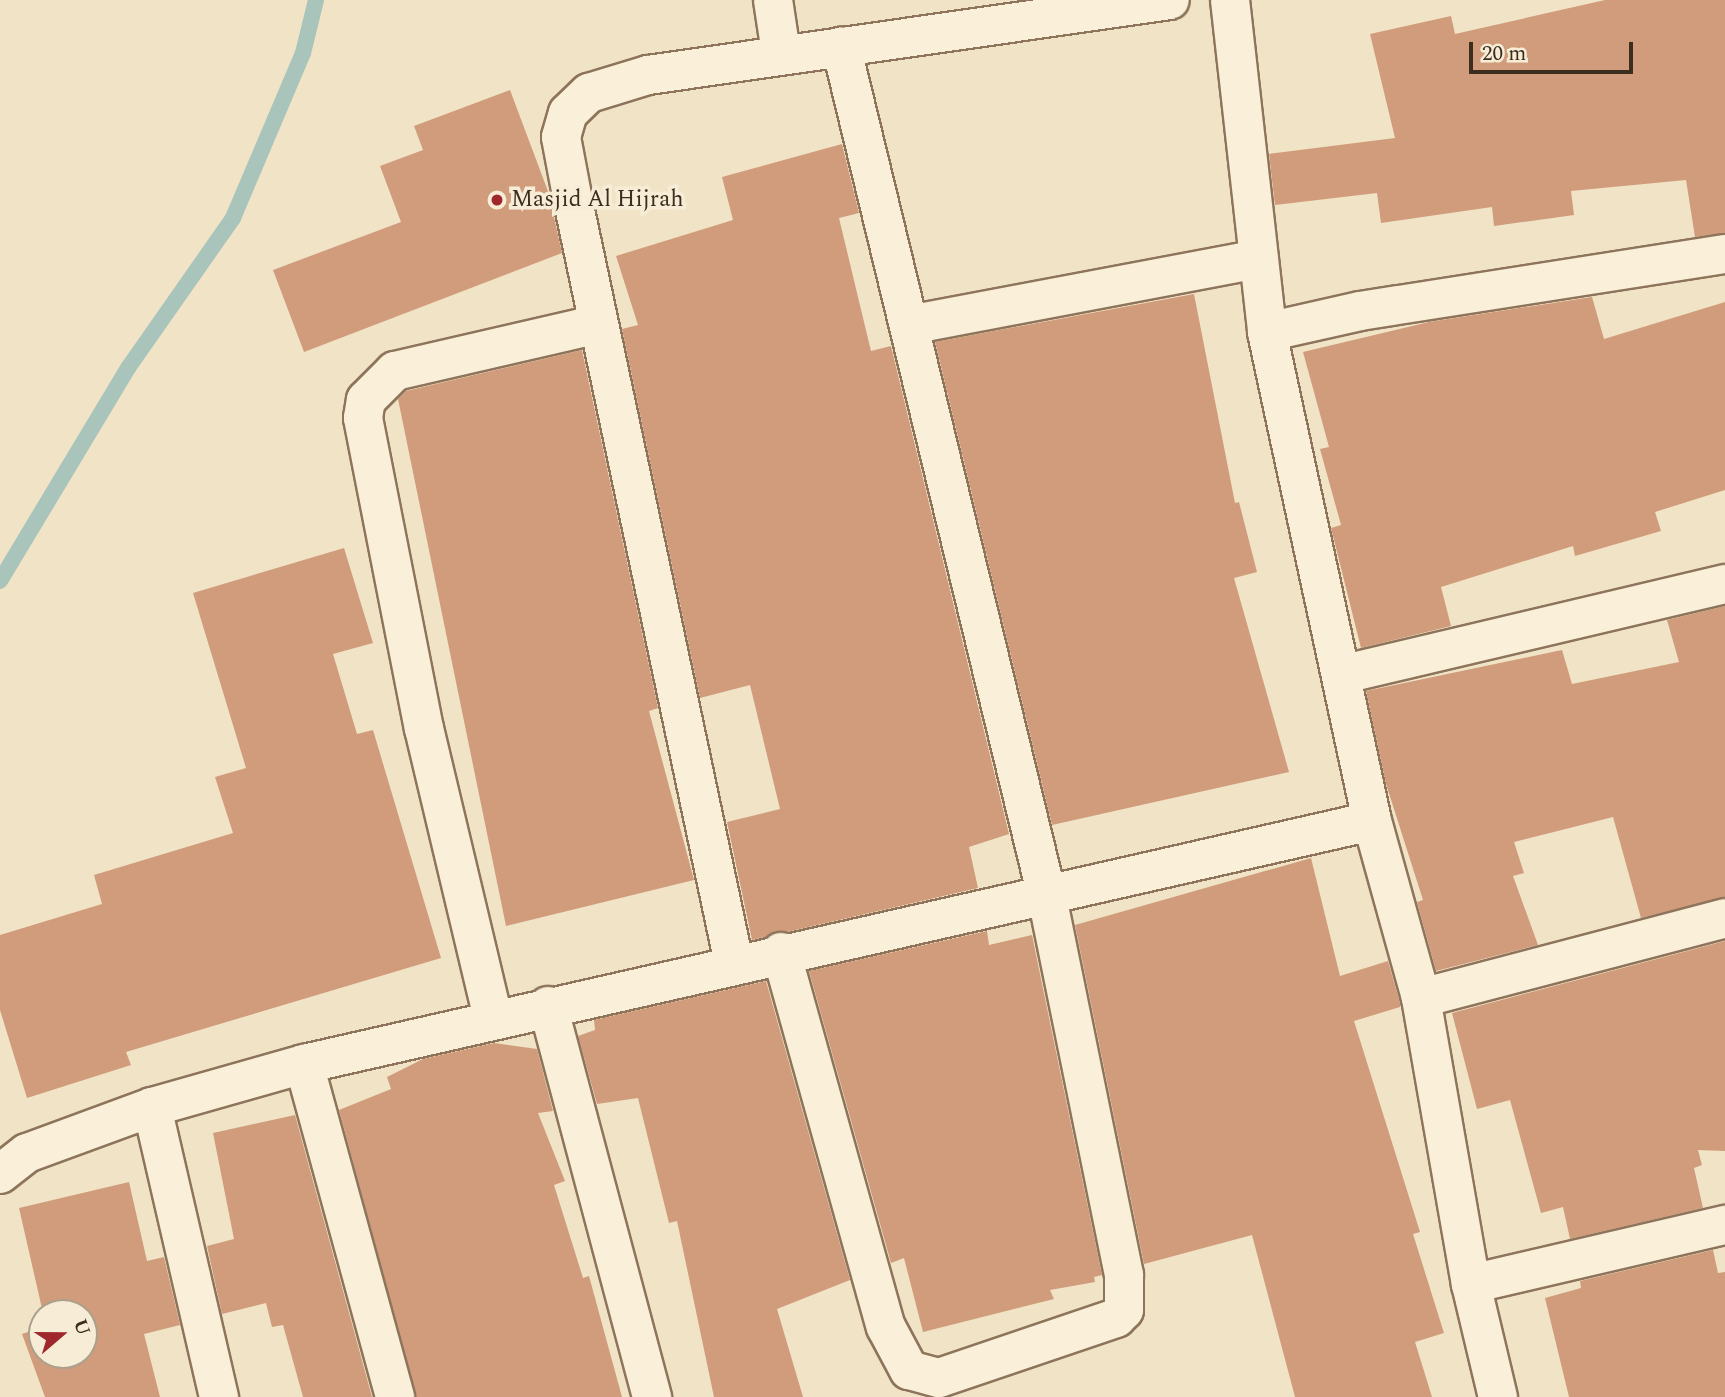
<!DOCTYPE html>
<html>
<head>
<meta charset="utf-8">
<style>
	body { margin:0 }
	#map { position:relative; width:1725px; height:1397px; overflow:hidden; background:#f0e3c6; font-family:Spectral,serif }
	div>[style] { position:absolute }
	.stream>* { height:16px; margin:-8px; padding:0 8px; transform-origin:8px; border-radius:8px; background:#a8c4bb }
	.building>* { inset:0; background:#d09c7b }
	.roads { filter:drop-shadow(2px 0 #8d745b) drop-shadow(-2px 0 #8d745b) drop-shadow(0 2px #8d745b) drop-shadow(0 -2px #8d745b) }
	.minor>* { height:38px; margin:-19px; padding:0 19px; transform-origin:19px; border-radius:19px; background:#faf0da }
	.dots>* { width:19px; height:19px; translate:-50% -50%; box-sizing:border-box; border:4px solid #f7edd6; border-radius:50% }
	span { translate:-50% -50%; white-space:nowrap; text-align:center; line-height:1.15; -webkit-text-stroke:7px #f7edd6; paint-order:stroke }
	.poi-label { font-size:23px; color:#3c2d1f }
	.left { translate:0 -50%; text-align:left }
	.north { position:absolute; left:28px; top:1299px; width:70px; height:70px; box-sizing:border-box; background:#f7edd6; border:2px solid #aca08d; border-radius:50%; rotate:70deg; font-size:19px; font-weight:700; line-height:28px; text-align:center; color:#3c2d1f }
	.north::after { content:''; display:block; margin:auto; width:24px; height:32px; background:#9e282c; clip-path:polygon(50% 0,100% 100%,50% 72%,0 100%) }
	.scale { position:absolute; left:1469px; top:42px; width:164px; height:32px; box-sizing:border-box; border:4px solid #3c2d1f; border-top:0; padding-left:9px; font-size:21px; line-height:24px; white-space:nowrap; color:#3c2d1f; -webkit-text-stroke:5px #f7edd6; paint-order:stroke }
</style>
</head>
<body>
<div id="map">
	<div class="stream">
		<i style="left:0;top:581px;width:249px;rotate:-59deg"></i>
		<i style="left:128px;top:368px;width:183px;rotate:-55deg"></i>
		<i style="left:233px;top:218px;width:179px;rotate:-67deg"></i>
		<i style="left:303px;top:53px;width:55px;rotate:-76.2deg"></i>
	</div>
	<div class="building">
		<i style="clip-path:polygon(1605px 0,1725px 0,1725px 233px,1695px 237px,1686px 180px,1571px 191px,1574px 215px,1494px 226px,1492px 207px,1381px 223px,1377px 193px,1275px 205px,1269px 154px,1395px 138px,1370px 34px,1451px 16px,1455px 34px)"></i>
		<i style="clip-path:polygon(510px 90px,549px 194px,562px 253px,304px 352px,273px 270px,401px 222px,380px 166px,423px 150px,414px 126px)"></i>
		<i style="clip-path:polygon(842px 144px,859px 213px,839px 218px,871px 351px,891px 346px,1009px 834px,969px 847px,978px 888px,752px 940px,727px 822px,780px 809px,750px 685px,700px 698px,622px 329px,638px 325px,616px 256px,733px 220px,722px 177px)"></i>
		<i style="clip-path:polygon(1194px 294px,1235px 503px,1239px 502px,1257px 572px,1234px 578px,1289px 772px,1052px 825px,935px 342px)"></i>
		<i style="clip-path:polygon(1592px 297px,1604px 339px,1725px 302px,1725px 490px,1655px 512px,1661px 531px,1575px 556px,1573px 546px,1441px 587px,1451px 626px,1361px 648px,1331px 528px,1341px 525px,1320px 449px,1329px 447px,1303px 352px,1429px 322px)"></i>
		<i style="clip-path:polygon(582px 350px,658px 708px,649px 711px,694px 880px,506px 926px,398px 399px,406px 391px)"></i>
		<i style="clip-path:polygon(344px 548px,373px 643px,333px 654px,357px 734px,373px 730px,441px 958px,126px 1052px,131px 1065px,27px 1098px,0 1010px,0 935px,102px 904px,94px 875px,233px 833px,215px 777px,246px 768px,193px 593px)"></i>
		<i style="clip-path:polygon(1725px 606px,1725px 897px,1641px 918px,1613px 817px,1514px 842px,1524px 873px,1513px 876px,1538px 945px,1436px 971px,1417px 902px,1423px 900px,1386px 784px,1366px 691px,1562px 650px,1572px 684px,1679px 662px,1667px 620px)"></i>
		<i style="clip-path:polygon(1311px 858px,1340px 976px,1388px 961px,1400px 1003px,1400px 1007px,1354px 1021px,1420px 1232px,1413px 1234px,1444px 1333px,1415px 1342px,1432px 1397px,1295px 1397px,1252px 1235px,1144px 1264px,1075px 925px)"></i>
		<i style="clip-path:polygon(987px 931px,989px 945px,1032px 935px,1102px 1275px,1094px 1277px,1095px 1282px,1050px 1290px,1054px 1299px,923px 1332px,904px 1258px,891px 1263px,809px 971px)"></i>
		<i style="clip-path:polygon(1725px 941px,1725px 1151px,1698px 1150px,1702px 1165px,1694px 1168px,1703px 1208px,1570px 1239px,1563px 1207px,1541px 1213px,1510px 1100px,1477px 1109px,1452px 1013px)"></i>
		<i style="clip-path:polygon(766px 981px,850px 1280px,777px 1309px,803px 1397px,714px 1397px,677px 1221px,669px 1223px,638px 1098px,597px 1104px,578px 1036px,595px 1030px,594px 1020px)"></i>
		<i style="clip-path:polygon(494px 1043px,537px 1049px,553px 1111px,538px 1113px,565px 1181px,554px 1185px,583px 1278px,589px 1276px,622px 1397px,416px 1397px,339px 1110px,391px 1089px,387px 1077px,423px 1059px)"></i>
		<i style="clip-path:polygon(295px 1115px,372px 1397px,303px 1397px,283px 1325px,272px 1327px,266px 1303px,222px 1314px,207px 1246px,234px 1239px,213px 1133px)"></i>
		<i style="clip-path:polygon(129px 1182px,147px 1261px,164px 1257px,180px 1325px,144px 1334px,160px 1397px,45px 1397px,22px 1334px,42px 1327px,42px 1355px,84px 1355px,84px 1313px,43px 1313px,19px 1208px)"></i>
		<i style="clip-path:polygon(1713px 1250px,1718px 1273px,1725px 1272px,1725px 1397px,1569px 1397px,1545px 1298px,1581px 1288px,1580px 1281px)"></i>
	</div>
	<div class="roads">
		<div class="minor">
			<i style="left:773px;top:0;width:54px;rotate:81.4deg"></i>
			<i style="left:1230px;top:0;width:334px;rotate:83.6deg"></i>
			<i style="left:1267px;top:332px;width:500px;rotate:77.88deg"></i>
			<i style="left:1372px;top:821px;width:184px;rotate:74.5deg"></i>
			<i style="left:1421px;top:998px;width:290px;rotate:80.1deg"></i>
			<i style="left:1471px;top:1284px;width:116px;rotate:76.6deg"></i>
			<i style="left:909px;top:325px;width:356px;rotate:-10.7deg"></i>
			<i style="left:1267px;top:332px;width:95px;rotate:-12.7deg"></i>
			<i style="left:1360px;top:311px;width:369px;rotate:-8.9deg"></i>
			<i style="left:1344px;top:674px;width:391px;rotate:-13.3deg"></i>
			<i style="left:781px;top:952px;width:389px;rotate:74.4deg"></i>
			<i style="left:886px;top:1327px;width:49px;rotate:61.9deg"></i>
			<i style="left:909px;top:1370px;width:31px;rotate:15deg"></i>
			<i style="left:939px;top:1378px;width:187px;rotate:-18.7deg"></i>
			<i style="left:1116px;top:1318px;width:11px;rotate:-45deg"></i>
			<i style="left:1124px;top:1310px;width:35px;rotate:-90deg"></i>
			<i style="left:1124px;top:1275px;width:391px;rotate:-101.5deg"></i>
			<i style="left:1046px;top:892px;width:870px;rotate:-103.62deg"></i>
			<i style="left:734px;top:963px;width:774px;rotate:-101.93deg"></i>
			<i style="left:574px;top:206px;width:70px;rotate:-100.7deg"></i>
			<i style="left:561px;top:137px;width:25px;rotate:-74deg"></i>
			<i style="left:568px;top:113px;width:29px;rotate:-44deg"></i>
			<i style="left:589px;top:93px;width:62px;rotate:-17deg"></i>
			<i style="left:648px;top:75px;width:527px;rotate:-8.18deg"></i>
			<i style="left:1421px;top:998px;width:314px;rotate:-14.7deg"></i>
			<i style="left:548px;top:1006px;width:405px;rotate:75.1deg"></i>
			<i style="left:493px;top:1018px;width:297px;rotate:-103.4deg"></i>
			<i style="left:424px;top:729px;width:317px;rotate:-101.1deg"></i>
			<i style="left:363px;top:418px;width:18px;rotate:-81deg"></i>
			<i style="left:366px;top:400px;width:41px;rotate:-45deg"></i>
			<i style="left:395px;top:371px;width:208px;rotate:-13deg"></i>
			<i style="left:304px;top:1064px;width:345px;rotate:74.7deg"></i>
			<i style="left:152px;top:1107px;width:298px;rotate:77deg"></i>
			<i style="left:0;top:1174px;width:34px;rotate:-38deg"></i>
			<i style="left:27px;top:1153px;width:133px;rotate:-20.2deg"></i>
			<i style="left:152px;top:1107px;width:158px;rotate:-15.8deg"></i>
			<i style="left:304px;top:1064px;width:1095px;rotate:-12.82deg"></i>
			<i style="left:1471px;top:1284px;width:261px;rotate:-13.1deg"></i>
		</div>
	</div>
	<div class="dots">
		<i style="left:497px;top:200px;background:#9e282c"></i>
	</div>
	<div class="poi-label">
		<span class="left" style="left:511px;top:200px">Masjid Al Hijrah</span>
	</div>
	<div class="north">U</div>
	<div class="scale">20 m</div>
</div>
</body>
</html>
